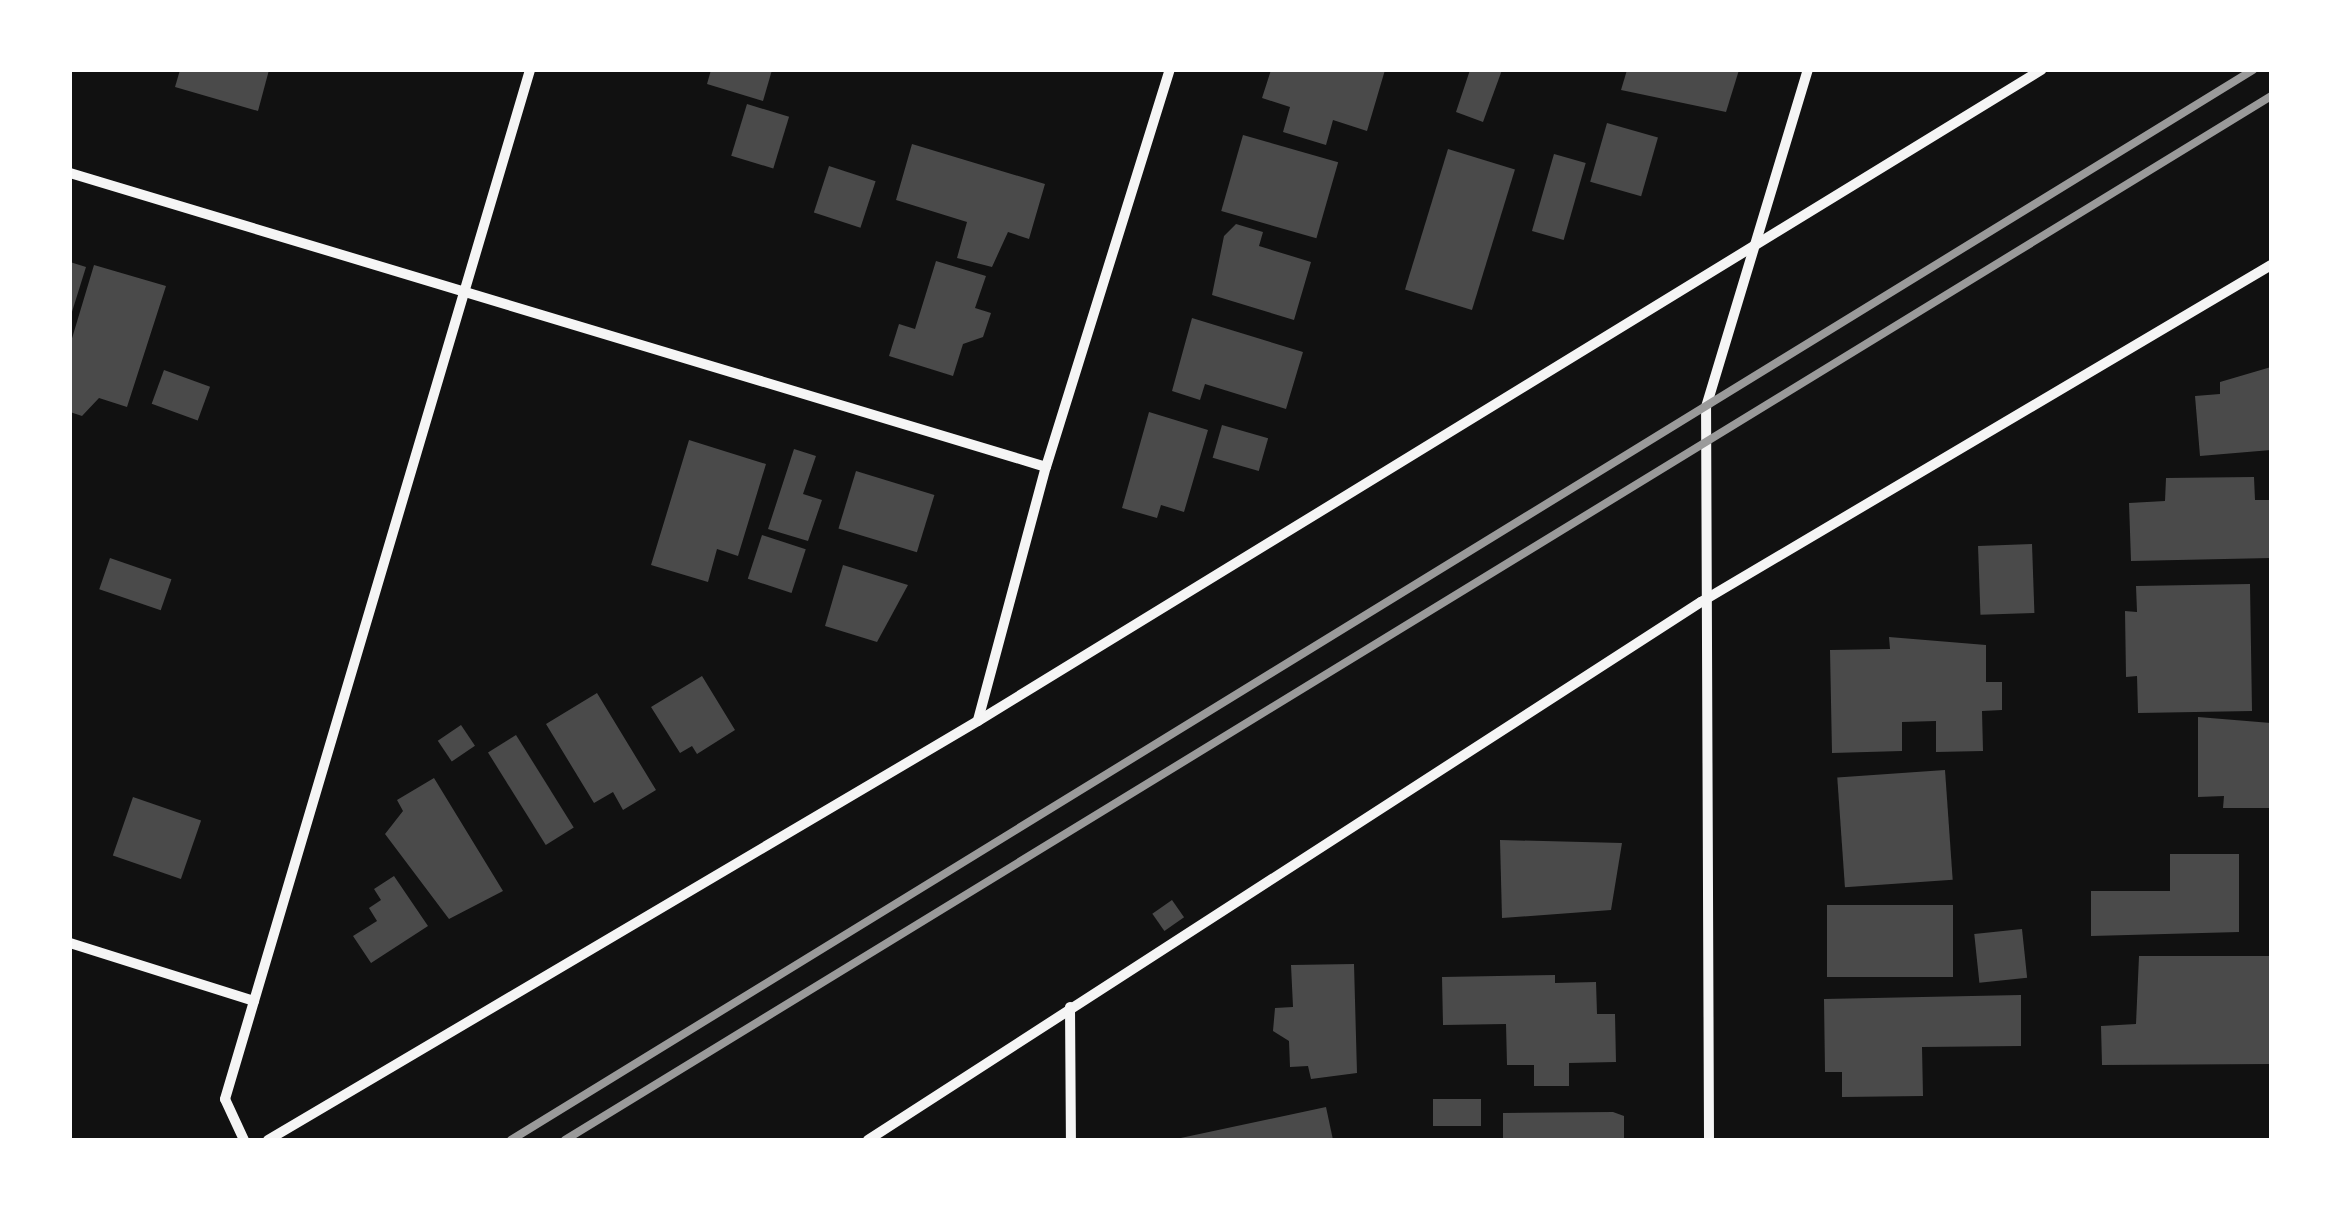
<!DOCTYPE html>
<html>
<head>
<meta charset="utf-8">
<style>
	body { margin:0 }
	#map { position:relative; width:2341px; height:1210px; overflow:hidden; background:#111; font-family:"Space Grotesk",sans-serif }
	div>[style] { position:absolute }
	.building>* { inset:0; background:#4a4a4a; transform-origin:0 0 }
	.minor>* { height:10px; margin:-5px; padding:0 5px; transform-origin:5px; border-radius:5px; background:#f5f5f5 }
	.rail>* { height:8px; margin:-4px; padding:0 4px; transform-origin:4px; border-radius:4px; background:#9a9a9a }
	span { translate:-50% -50%; white-space:nowrap; text-align:center; line-height:1.15; -webkit-text-stroke:10px #fff; paint-order:stroke }
	.frame { position:absolute; inset:0; border:72px solid #fff; pointer-events:none }
</style>
</head>
<body>
<div id="map">
	<div class="building">
		<i style="clip-path:polygon(180px 70px,269px 70px,258px 111px,175px 87px)"></i>
		<i style="clip-path:polygon(711px 70px,772px 70px,763px 101px,707px 84px)"></i>
		<i style="clip-path:polygon(1271px 70px,1385px 70px,1367px 131px,1333px 120px,1326px 145px,1283px 132px,1290px 107px,1262px 98px)"></i>
		<i style="clip-path:polygon(1470px 70px,1502px 70px,1483px 122px,1456px 112px)"></i>
		<i style="clip-path:polygon(1627px 70px,1739px 70px,1726px 112px,1621px 90px)"></i>
		<i style="left:747px;top:104px;width:44px;height:54px;rotate:17deg"></i>
		<i style="left:1607px;top:123px;width:53px;height:61px;rotate:16deg"></i>
		<i style="left:1243px;top:135px;width:99px;height:79px;rotate:16deg"></i>
		<i style="clip-path:polygon(912px 144px,1045px 184px,1029px 239px,1008px 232px,992px 267px,957px 258px,967px 222px,896px 200px)"></i>
		<i style="left:1448px;top:149px;width:70px;height:147px;rotate:17deg"></i>
		<i style="left:1554px;top:154px;width:33px;height:80px;rotate:16deg"></i>
		<i style="left:829px;top:166px;width:49px;height:49px;rotate:18deg"></i>
		<i style="clip-path:polygon(1236px 224px,1263px 232px,1259px 246px,1311px 262px,1294px 320px,1212px 295px,1224px 236px)"></i>
		<i style="clip-path:polygon(936px 261px,986px 276px,975px 308px,991px 313px,983px 337px,963px 344px,953px 376px,889px 356px,899px 324px,915px 329px)"></i>
		<i style="clip-path:polygon(70px 262px,86px 267px,71px 315px,70px 315px)"></i>
		<i style="clip-path:polygon(94px 265px,166px 286px,127px 407px,99px 398px,82px 416px,70px 412px,70px 345px)"></i>
		<i style="clip-path:polygon(1192px 318px,1303px 352px,1286px 409px,1205px 384px,1200px 400px,1172px 391px)"></i>
		<i style="clip-path:polygon(2271px 367px,2271px 450px,2200px 456px,2195px 396px,2220px 394px,2220px 382px)"></i>
		<i style="left:164px;top:370px;width:49px;height:36px;rotate:20deg"></i>
		<i style="clip-path:polygon(1149px 412px,1208px 430px,1184px 512px,1161px 505px,1157px 518px,1122px 508px)"></i>
		<i style="left:1222px;top:425px;width:48px;height:34px;rotate:16deg"></i>
		<i style="clip-path:polygon(689px 440px,766px 464px,738px 556px,717px 549px,708px 582px,651px 565px)"></i>
		<i style="clip-path:polygon(794px 449px,816px 456px,803px 494px,822px 500px,808px 541px,768px 529px)"></i>
		<i style="left:856px;top:471px;width:82px;height:60px;rotate:17deg"></i>
		<i style="clip-path:polygon(2254px 477px,2255px 500px,2271px 500px,2271px 558px,2131px 561px,2129px 503px,2165px 501px,2166px 478px)"></i>
		<i style="left:762px;top:535px;width:46px;height:46px;rotate:18deg"></i>
		<i style="left:2032px;top:544px;width:69px;height:54px;rotate:88deg"></i>
		<i style="left:110px;top:558px;width:65px;height:33px;rotate:19deg"></i>
		<i style="clip-path:polygon(843px 565px,908px 585px,877px 642px,825px 626px)"></i>
		<i style="clip-path:polygon(2250px 584px,2252px 711px,2138px 713px,2137px 676px,2126px 677px,2125px 611px,2137px 612px,2136px 586px)"></i>
		<i style="clip-path:polygon(1889px 637px,1986px 645px,1986px 682px,2002px 682px,2002px 710px,1982px 711px,1983px 751px,1936px 752px,1936px 721px,1902px 722px,1902px 751px,1832px 753px,1830px 650px,1890px 649px)"></i>
		<i style="clip-path:polygon(702px 676px,735px 730px,697px 754px,692px 746px,680px 753px,651px 707px)"></i>
		<i style="clip-path:polygon(597px 693px,656px 790px,623px 810px,613px 792px,594px 803px,546px 724px)"></i>
		<i style="clip-path:polygon(2198px 717px,2271px 723px,2271px 808px,2223px 808px,2224px 796px,2198px 797px)"></i>
		<i style="left:461px;top:725px;width:25px;height:28px;rotate:56deg"></i>
		<i style="left:516px;top:735px;width:109px;height:33px;rotate:58deg"></i>
		<i style="left:1945px;top:770px;width:110px;height:108px;rotate:86deg"></i>
		<i style="clip-path:polygon(434px 778px,503px 891px,449px 919px,385px 834px,403px 811px,397px 800px)"></i>
		<i style="left:133px;top:797px;width:72px;height:62px;rotate:19deg"></i>
		<i style="clip-path:polygon(1500px 840px,1622px 843px,1611px 910px,1502px 918px)"></i>
		<i style="clip-path:polygon(2170px 854px,2239px 854px,2239px 932px,2091px 936px,2091px 891px,2170px 891px)"></i>
		<i style="clip-path:polygon(394px 876px,428px 926px,371px 963px,353px 936px,377px 921px,369px 908px,381px 900px,374px 889px)"></i>
		<i style="left:1172px;top:900px;width:21px;height:24px;rotate:55deg"></i>
		<i style="left:1953px;top:905px;width:72px;height:126px;rotate:90deg"></i>
		<i style="left:2022px;top:929px;width:49px;height:48px;rotate:84deg"></i>
		<i style="clip-path:polygon(2139px 956px,2271px 956px,2271px 1064px,2102px 1065px,2101px 1026px,2136px 1024px)"></i>
		<i style="clip-path:polygon(1354px 964px,1357px 1073px,1311px 1079px,1308px 1066px,1290px 1067px,1289px 1041px,1273px 1031px,1275px 1008px,1293px 1007px,1291px 965px)"></i>
		<i style="clip-path:polygon(1555px 975px,1555px 983px,1596px 982px,1597px 1014px,1615px 1014px,1616px 1062px,1569px 1063px,1569px 1086px,1534px 1086px,1534px 1065px,1507px 1065px,1506px 1024px,1443px 1025px,1442px 977px)"></i>
		<i style="clip-path:polygon(2021px 995px,2021px 1046px,1922px 1047px,1923px 1096px,1842px 1097px,1842px 1072px,1825px 1072px,1824px 999px)"></i>
		<i style="left:1481px;top:1099px;width:27px;height:48px;rotate:90deg"></i>
		<i style="left:1326px;top:1107px;width:34px;height:175px;rotate:78deg"></i>
		<i style="clip-path:polygon(1613px 1112px,1624px 1116px,1624px 1140px,1503px 1140px,1503px 1113px)"></i>
	</div>
	<div class="minor">
		<i style="left:70px;top:173px;width:1019px;rotate:16.76deg"></i>
		<i style="left:978px;top:720px;width:262px;rotate:-75deg"></i>
		<i style="left:1046px;top:467px;width:416px;rotate:-72.7deg"></i>
		<i style="left:70px;top:943px;width:193px;rotate:17.5deg"></i>
		<i style="left:1070px;top:1007px;width:133px;rotate:89.6deg"></i>
		<i style="left:244px;top:1140px;width:45px;rotate:-114.9deg"></i>
		<i style="left:225px;top:1099px;width:1073px;rotate:-73.49deg"></i>
		<i style="left:268px;top:1140px;width:824px;rotate:-30.55deg"></i>
		<i style="left:978px;top:721px;width:1247px;rotate:-31.48deg"></i>
		<i style="left:868px;top:1140px;width:992px;rotate:-32.86deg"></i>
		<i style="left:1701px;top:602px;width:662px;rotate:-30.59deg"></i>
		<i style="left:1709px;top:1140px;width:733px;rotate:-90.23deg"></i>
		<i style="left:1706px;top:407px;width:352px;rotate:-73.2deg"></i>
	</div>
	<div class="rail">
		<i style="left:511px;top:1140px;width:2044px;rotate:-31.56deg"></i>
		<i style="left:565px;top:1140px;width:2000px;rotate:-31.46deg"></i>
	</div>
	<div class="frame"></div>
</div>
</body>
</html>
